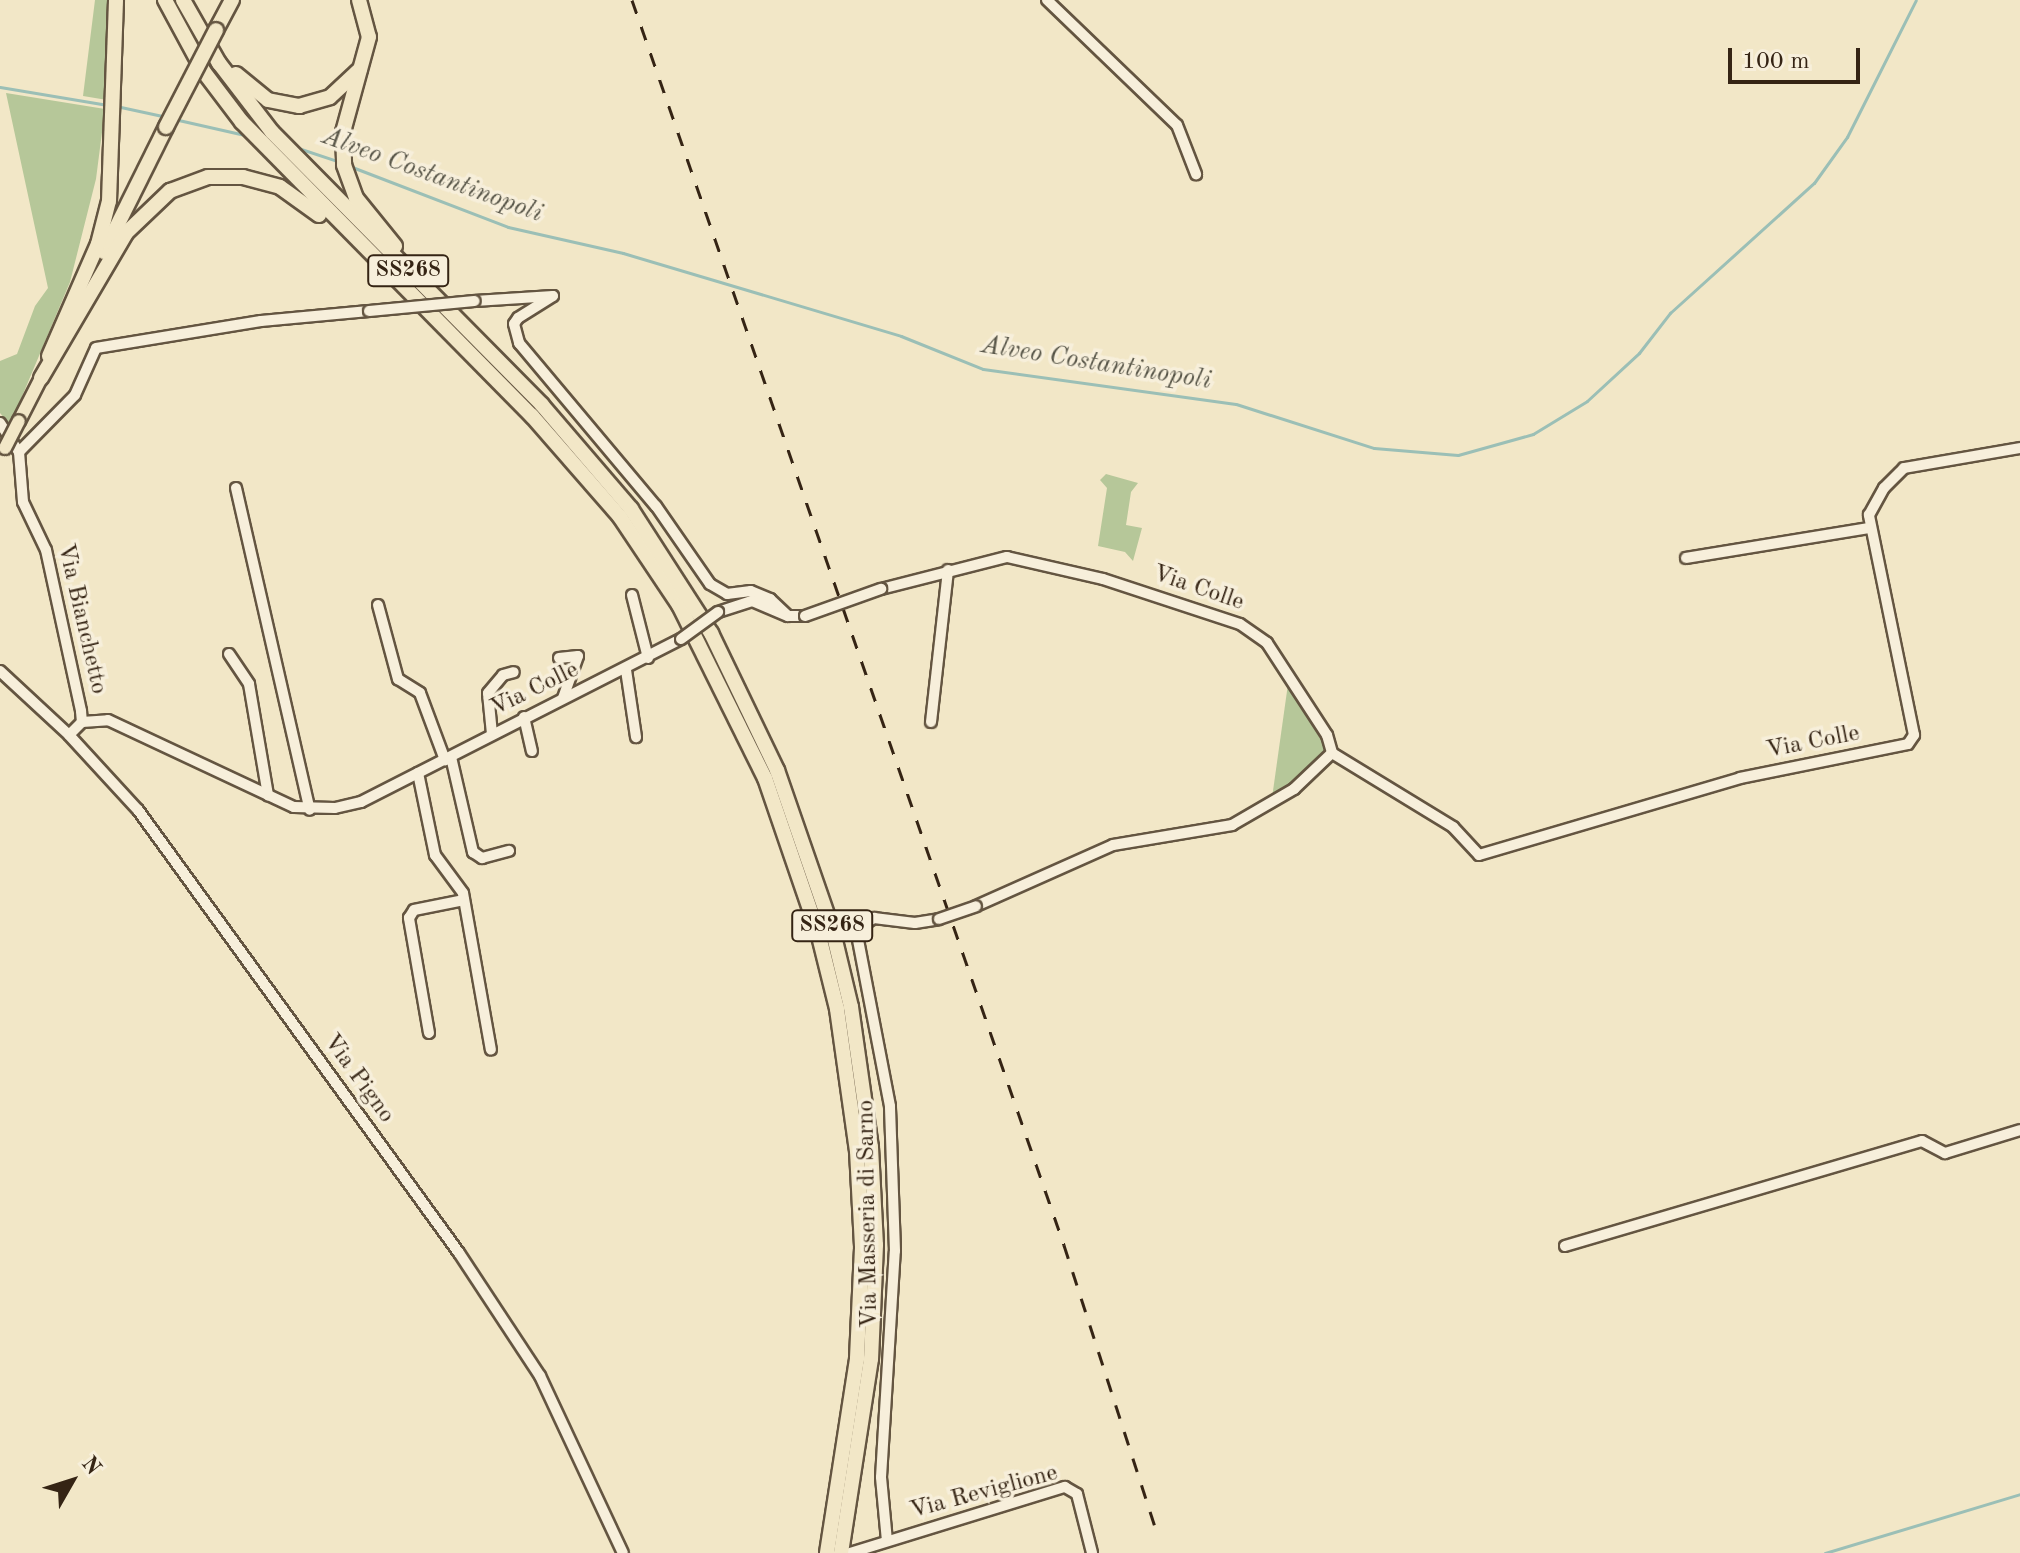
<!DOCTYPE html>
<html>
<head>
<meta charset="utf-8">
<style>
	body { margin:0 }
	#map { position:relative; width:2020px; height:1553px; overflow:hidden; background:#f2e7c7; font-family:"Old Standard TT",serif }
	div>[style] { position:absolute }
	.green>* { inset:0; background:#b6c799 }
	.stream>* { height:3px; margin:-1.5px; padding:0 1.5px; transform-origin:1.5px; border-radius:1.5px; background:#9bbfb6 }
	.roads { filter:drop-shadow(2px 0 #645541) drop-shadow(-2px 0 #645541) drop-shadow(0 2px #645541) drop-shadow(0 -2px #645541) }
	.minor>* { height:10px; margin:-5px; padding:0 5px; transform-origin:5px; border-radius:5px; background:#f7efdb }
	.major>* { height:12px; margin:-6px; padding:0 6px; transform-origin:6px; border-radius:6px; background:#f2e7c7 }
	.highway>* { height:14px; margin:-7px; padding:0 7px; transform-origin:7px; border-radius:7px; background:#f2e7c7 }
	.rail>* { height:3px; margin-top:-1.5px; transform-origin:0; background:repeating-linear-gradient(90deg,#352414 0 14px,transparent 0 28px) }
	.bridges { filter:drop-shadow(2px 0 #645541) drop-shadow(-2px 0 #645541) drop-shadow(0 2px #645541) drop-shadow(0 -2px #645541) }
	.minor-bridge>* { height:10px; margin:-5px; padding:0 5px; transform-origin:5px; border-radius:5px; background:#f7efdb }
	.major-bridge>* { height:12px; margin:-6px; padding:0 6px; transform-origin:6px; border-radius:6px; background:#f2e7c7 }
	.highway-bridge>* { height:14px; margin:-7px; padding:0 7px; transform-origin:7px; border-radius:7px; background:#f2e7c7 }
	span { translate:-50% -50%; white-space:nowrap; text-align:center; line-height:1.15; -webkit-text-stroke:7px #f7efdb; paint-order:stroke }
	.shield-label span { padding:2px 6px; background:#f7efdb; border:2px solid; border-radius:6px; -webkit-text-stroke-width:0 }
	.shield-label { font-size:22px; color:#352414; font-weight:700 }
	.street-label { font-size:24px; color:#352414 }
	.water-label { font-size:26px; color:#545245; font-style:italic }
	.north { position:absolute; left:32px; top:1441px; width:80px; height:80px; -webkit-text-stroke:6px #f7efdb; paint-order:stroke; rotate:51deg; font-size:22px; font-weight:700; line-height:32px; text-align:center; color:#352414 }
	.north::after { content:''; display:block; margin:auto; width:28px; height:36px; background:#352414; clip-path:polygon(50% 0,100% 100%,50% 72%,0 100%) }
	.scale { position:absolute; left:1728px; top:48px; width:132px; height:36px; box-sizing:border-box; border:4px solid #352414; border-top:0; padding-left:10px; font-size:24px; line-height:28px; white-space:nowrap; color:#352414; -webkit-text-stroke:6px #f7efdb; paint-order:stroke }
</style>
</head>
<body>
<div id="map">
	<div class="green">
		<i style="clip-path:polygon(95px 0,112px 0,107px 100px,83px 96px)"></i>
		<i style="clip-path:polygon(6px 93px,105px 109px,96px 179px,70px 282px,10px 425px,0 413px,0 361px,17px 354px,35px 306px,48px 288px)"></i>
		<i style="clip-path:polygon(1106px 474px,1138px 483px,1131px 492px,1126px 525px,1142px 528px,1133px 561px,1125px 552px,1098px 546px,1107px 488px,1100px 480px)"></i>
		<i style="clip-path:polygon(1288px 684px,1326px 748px,1310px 770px,1272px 798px)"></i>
	</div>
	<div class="stream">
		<i style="left:0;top:87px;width:109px;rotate:9.5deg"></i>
		<i style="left:116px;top:106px;width:52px;rotate:12.2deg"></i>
		<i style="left:174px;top:119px;width:77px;rotate:12.8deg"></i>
		<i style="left:295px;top:147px;width:44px;rotate:18.4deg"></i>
		<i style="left:352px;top:167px;width:167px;rotate:21deg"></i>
		<i style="left:508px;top:227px;width:118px;rotate:12.7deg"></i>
		<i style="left:623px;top:253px;width:290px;rotate:16.6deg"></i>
		<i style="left:901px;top:336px;width:88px;rotate:21.9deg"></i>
		<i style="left:983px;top:369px;width:255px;rotate:7.9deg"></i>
		<i style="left:1236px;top:404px;width:145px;rotate:17.7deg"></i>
		<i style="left:1374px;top:448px;width:84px;rotate:4.8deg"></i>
		<i style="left:1458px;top:455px;width:78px;rotate:-15.6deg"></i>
		<i style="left:1533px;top:434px;width:63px;rotate:-31.4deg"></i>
		<i style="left:1587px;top:401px;width:71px;rotate:-42.7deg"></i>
		<i style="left:1639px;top:353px;width:51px;rotate:-52.2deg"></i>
		<i style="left:1670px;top:313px;width:194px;rotate:-42.1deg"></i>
		<i style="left:1814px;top:183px;width:57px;rotate:-54.3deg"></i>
		<i style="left:1847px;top:137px;width:153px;rotate:-63.3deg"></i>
		<i style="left:1825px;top:1553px;width:204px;rotate:-16.8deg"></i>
	</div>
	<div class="roads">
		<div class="minor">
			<i style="left:1047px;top:0;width:180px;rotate:43.9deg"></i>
			<i style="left:1177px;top:125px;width:53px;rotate:68.8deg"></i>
			<i style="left:553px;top:296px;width:41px;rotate:147.8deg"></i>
			<i style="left:518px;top:318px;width:7px;rotate:124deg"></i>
			<i style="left:514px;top:324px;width:20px;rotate:75deg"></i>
			<i style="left:519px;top:343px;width:213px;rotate:50deg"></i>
			<i style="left:656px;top:506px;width:95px;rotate:55.3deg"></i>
			<i style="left:710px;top:584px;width:20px;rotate:30deg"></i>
			<i style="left:727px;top:594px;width:24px;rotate:-7deg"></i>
			<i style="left:751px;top:591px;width:21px;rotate:23deg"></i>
			<i style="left:770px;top:599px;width:25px;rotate:43deg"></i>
			<i style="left:475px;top:301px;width:78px;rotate:-3.7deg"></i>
			<i style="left:0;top:423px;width:35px;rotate:57deg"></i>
			<i style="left:19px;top:452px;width:50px;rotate:85.4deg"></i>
			<i style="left:23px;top:502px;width:53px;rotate:64.4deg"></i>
			<i style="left:46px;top:550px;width:165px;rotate:77.7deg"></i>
			<i style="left:81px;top:711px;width:11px;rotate:85deg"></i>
			<i style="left:82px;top:722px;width:18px;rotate:135deg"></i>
			<i style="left:19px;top:452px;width:80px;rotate:-45.5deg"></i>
			<i style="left:75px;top:395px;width:51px;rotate:-65.9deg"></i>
			<i style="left:96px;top:348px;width:167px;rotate:-9.3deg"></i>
			<i style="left:261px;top:321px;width:108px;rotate:-5.3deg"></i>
			<i style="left:236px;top:488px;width:330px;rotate:77.1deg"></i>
			<i style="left:1686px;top:558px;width:185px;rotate:-9.3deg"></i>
			<i style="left:881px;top:589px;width:130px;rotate:-14.3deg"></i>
			<i style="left:1007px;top:557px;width:98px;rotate:12.9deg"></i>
			<i style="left:1103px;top:579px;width:144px;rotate:18.2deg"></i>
			<i style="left:1240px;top:624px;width:33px;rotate:35deg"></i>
			<i style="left:1267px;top:643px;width:110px;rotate:56.9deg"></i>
			<i style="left:1327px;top:735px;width:19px;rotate:74deg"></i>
			<i style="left:1332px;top:753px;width:142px;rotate:31.4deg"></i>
			<i style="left:1453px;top:827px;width:38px;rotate:47deg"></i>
			<i style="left:1479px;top:855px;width:272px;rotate:-16.4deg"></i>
			<i style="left:1740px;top:778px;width:171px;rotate:-11.4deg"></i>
			<i style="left:1908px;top:744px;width:11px;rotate:-56deg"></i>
			<i style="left:1914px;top:735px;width:225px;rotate:-101.6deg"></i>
			<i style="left:1869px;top:515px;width:31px;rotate:-61deg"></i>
			<i style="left:1884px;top:488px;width:28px;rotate:-45deg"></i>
			<i style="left:1904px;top:468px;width:118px;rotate:-9.8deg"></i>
			<i style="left:632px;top:595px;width:65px;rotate:75.7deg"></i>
			<i style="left:378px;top:605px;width:77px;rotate:74.9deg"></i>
			<i style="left:398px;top:679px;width:26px;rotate:32deg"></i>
			<i style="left:420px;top:693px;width:72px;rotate:69.5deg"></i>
			<i style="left:718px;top:612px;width:36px;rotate:-18deg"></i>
			<i style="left:752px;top:601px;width:39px;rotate:23deg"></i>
			<i style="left:788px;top:616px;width:17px"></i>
			<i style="left:229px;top:654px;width:36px;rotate:56deg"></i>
			<i style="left:249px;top:684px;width:113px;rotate:80.3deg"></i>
			<i style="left:559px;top:658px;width:19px;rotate:-6deg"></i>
			<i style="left:578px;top:656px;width:45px;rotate:109.7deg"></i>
			<i style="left:626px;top:670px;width:68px;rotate:81.5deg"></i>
			<i style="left:0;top:671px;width:94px;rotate:42.8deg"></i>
			<i style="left:69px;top:735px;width:102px;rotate:47.4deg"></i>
			<i style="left:138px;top:810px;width:547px;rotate:54.07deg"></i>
			<i style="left:459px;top:1253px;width:147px;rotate:56.6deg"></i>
			<i style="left:540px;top:1376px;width:195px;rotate:64.9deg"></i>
			<i style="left:524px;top:717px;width:35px;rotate:77deg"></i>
			<i style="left:82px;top:722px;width:26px;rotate:-4deg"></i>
			<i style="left:108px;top:720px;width:205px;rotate:25.1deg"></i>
			<i style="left:294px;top:807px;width:41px;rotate:1.4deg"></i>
			<i style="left:335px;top:808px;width:27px;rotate:-13deg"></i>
			<i style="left:361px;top:802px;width:359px;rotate:-27deg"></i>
			<i style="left:931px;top:722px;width:153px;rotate:-83.6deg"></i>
			<i style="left:492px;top:734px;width:41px;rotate:-95.6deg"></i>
			<i style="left:488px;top:693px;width:23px;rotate:-50deg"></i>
			<i style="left:503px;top:675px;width:11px;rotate:-15deg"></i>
			<i style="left:451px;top:757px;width:98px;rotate:77deg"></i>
			<i style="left:473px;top:852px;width:11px;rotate:34deg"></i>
			<i style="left:482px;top:858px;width:28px;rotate:-15deg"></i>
			<i style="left:418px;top:773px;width:84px;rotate:78.3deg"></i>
			<i style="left:435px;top:855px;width:47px;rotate:53.6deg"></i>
			<i style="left:463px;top:893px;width:159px;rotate:79.9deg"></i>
			<i style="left:976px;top:906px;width:150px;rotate:-24deg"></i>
			<i style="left:1113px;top:845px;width:121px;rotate:-9.5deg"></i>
			<i style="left:1232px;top:825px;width:72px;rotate:-30.1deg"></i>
			<i style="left:1294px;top:789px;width:52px;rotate:-43.5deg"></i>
			<i style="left:429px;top:1033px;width:117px;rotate:-99.9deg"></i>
			<i style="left:409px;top:918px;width:9px;rotate:-58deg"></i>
			<i style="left:414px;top:910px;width:51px;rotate:-11.3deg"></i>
			<i style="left:1565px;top:1246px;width:372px;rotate:-16.4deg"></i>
			<i style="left:1922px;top:1141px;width:26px;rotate:28deg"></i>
			<i style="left:1945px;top:1153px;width:78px;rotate:-17deg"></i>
			<i style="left:887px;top:1541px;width:64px;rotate:-95.4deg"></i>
			<i style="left:881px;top:1477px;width:226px;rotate:-86.5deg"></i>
			<i style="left:895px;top:1251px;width:145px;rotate:-92deg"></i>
			<i style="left:890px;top:1106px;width:179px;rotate:-100.9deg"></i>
			<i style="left:856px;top:930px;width:22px;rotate:-34deg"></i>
			<i style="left:874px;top:918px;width:41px;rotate:7deg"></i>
			<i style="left:915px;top:923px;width:24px;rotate:-9deg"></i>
			<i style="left:850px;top:1553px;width:225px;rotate:-17.1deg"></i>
			<i style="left:1065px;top:1487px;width:14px;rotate:30deg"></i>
			<i style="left:1077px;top:1494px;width:61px;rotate:75.7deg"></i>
		</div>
		<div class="major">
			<i style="left:19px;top:421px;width:48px;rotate:-62.9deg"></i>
		</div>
		<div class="highway">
			<i style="left:165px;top:0;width:82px;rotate:61.6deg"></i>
			<i style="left:204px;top:72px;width:63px;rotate:52.8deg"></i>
			<i style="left:242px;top:122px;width:413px;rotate:45.4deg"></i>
			<i style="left:532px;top:416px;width:134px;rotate:48.9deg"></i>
			<i style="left:620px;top:517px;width:106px;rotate:56.2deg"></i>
			<i style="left:679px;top:605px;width:193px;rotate:63.6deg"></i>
			<i style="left:765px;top:778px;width:167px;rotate:71.1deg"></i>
			<i style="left:819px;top:936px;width:75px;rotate:76.1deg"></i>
			<i style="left:837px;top:1009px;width:143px;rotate:82deg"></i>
			<i style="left:857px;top:1151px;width:97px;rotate:87deg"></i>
			<i style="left:862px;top:1248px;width:111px;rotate:92.6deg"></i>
			<i style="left:857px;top:1359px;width:196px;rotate:98.8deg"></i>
			<i style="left:183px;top:0;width:73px;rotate:60.3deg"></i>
			<i style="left:219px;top:63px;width:87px;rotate:52.5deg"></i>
			<i style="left:272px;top:132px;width:384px;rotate:45.3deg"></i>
			<i style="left:542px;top:405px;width:137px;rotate:49.4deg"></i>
			<i style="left:631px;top:509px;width:148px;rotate:57.2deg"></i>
			<i style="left:711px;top:633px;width:152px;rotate:64.3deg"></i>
			<i style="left:777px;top:770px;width:171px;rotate:70.9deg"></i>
			<i style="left:833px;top:932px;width:77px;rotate:76.5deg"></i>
			<i style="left:851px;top:1007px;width:141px;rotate:81.9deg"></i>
			<i style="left:871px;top:1147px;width:98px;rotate:87.1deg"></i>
			<i style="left:876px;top:1245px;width:114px;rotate:92.5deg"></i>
			<i style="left:871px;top:1359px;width:196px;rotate:98.8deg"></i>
			<i style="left:359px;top:0;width:38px;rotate:75deg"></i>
			<i style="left:369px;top:37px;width:98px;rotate:105.3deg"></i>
			<i style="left:343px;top:132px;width:33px;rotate:88deg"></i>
			<i style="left:344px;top:165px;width:35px;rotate:70deg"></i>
			<i style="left:356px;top:198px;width:62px;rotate:50.9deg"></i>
			<i style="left:216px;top:30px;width:34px;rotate:-62deg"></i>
			<i style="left:236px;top:74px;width:41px;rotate:39.1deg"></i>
			<i style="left:268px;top:100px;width:32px;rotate:11deg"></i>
			<i style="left:299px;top:106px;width:32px;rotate:-16deg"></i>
			<i style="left:330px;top:97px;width:41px;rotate:-43deg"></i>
			<i style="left:104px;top:252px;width:140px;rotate:-63.6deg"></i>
			<i style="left:49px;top:356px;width:122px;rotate:-66.4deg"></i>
			<i style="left:98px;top:244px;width:44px;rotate:-75.7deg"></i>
			<i style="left:109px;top:201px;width:201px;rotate:-88deg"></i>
			<i style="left:41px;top:378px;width:168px;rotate:-59.6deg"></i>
			<i style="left:126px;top:233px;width:61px;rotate:-43.7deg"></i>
			<i style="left:170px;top:191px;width:40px;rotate:-20.2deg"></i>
			<i style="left:208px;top:177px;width:35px"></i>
			<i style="left:243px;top:177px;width:38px;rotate:15deg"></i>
			<i style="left:280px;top:187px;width:48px;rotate:35.7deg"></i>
		</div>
	</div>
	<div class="rail">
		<i style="left:632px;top:0;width:1318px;rotate:70.86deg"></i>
		<i style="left:1064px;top:1245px;width:303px;rotate:72.1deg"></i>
	</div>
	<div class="bridges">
		<div class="minor-bridge">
			<i style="left:369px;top:311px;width:106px;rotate:-5.4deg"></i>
			<i style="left:805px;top:616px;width:81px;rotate:-19.6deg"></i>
			<i style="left:681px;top:639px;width:46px;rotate:-36.1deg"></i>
			<i style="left:939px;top:919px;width:39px;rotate:-19deg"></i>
		</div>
		<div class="major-bridge">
			<i style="left:5px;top:448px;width:30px;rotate:-63deg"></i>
		</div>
		<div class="highway-bridge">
			<i style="left:166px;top:127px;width:109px;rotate:-62.7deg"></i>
		</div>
	</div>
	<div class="shield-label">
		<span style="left:408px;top:271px">SS268</span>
		<span style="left:832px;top:926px">SS268</span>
	</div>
	<div class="street-label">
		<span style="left:1198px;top:589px;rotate:19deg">Via Colle</span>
		<span style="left:81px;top:619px;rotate:77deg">Via Bianchetto</span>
		<span style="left:535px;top:690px;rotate:-26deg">Via Colle</span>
		<span style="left:1813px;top:743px;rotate:-11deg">Via Colle</span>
		<span style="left:358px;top:1079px;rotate:54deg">Via Pigno</span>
		<span style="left:869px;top:1214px;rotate:-91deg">Via Masseria di Sarno</span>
		<span style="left:984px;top:1493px;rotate:-15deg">Via Reviglione</span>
	</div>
	<div class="water-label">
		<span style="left:432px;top:176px;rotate:20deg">Alveo Costantinopoli</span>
		<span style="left:1096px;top:364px;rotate:9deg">Alveo Costantinopoli</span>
	</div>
	<div class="north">N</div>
	<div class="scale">100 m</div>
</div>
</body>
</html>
